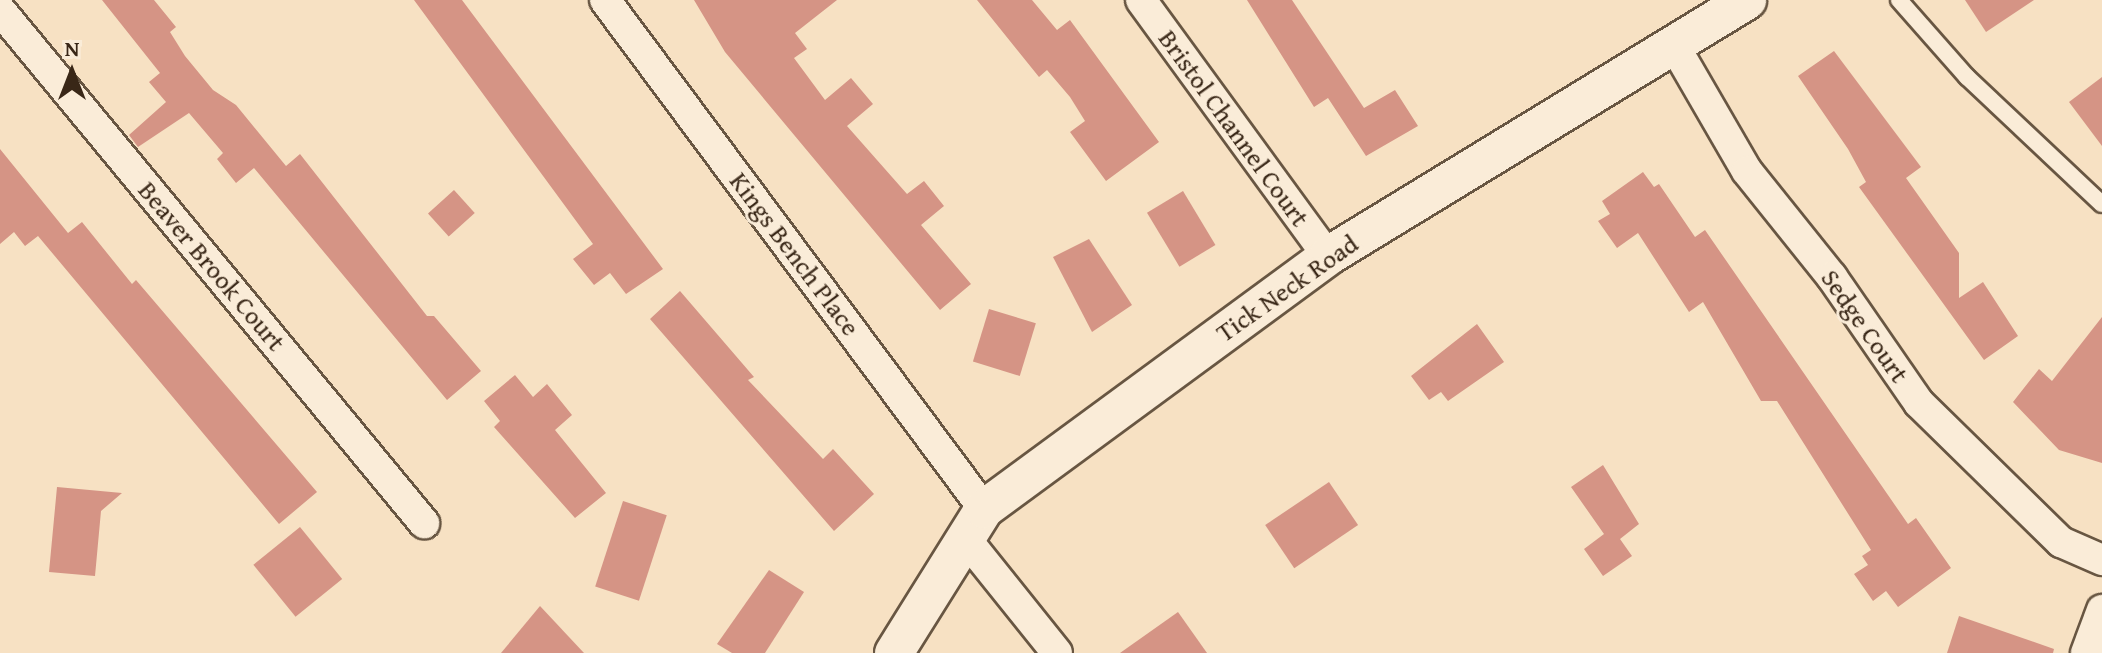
<!DOCTYPE html>
<html>
<head>
<meta charset="utf-8">
<style>
	body { margin:0 }
	#map { position:relative; width:2102px; height:653px; overflow:hidden; background:#f7e1c3; font-family:"Gentium Book Plus",serif }
	div>[style] { position:absolute }
	.building>* { inset:0; background:#d59485; transform-origin:0 0 }
	.roads { filter:drop-shadow(2px 0 #685642) drop-shadow(-2px 0 #685642) drop-shadow(0 2px #685642) drop-shadow(0 -2px #685642) }
	.service>* { height:16px; margin:-8px; padding:0 8px; transform-origin:8px; border-radius:8px; background:#faecd8 }
	.minor>* { height:30px; margin:-15px; padding:0 15px; transform-origin:15px; border-radius:15px; background:#faecd8 }
	.tertiary>* { height:38px; margin:-19px; padding:0 19px; transform-origin:19px; border-radius:19px; background:#faecd8 }
	span { translate:-50% -50%; white-space:nowrap; text-align:center; line-height:1.15; -webkit-text-stroke:6px #faecd8; paint-order:stroke }
	.street-label { font-size:26px; color:#392717 }
	.north { position:absolute; left:32px; top:32px; width:80px; height:80px; -webkit-text-stroke:6px #faecd8; paint-order:stroke; rotate:0deg; font-size:22px; font-weight:700; line-height:32px; text-align:center; color:#392717 }
	.north::after { content:''; display:block; margin:auto; width:28px; height:36px; background:#392717; clip-path:polygon(50% 0,100% 100%,50% 72%,0 100%) }
</style>
</head>
<body>
<div id="map">
	<div class="building">
		<i style="clip-path:polygon(102px 0,154px 0,176px 27px,170px 32px,185px 56px,213px 90px,236px 105px,286px 166px,300px 154px,427px 316px,434px 316px,481px 371px,447px 400px,254px 168px,236px 183px,217px 159px,223px 153px,189px 113px,138px 147px,129px 135px,166px 102px,149px 82px,160px 73px)"></i>
		<i style="clip-path:polygon(414px 0,462px 0,663px 269px,626px 294px,610px 273px,594px 285px,573px 259px,593px 244px)"></i>
		<i style="clip-path:polygon(694px 0,837px 0,795px 33px,807px 49px,794px 58px,825px 100px,851px 78px,873px 104px,847px 126px,907px 194px,924px 181px,944px 206px,921px 225px,971px 284px,940px 310px,725px 52px)"></i>
		<i style="clip-path:polygon(977px 0,1032px 0,1057px 30px,1070px 20px,1159px 142px,1106px 181px,1070px 132px,1085px 121px,1070px 97px,1047px 70px,1039px 77px)"></i>
		<i style="clip-path:polygon(1247px 0,1292px 0,1364px 108px,1395px 90px,1418px 126px,1366px 156px,1328px 98px,1314px 107px)"></i>
		<i style="clip-path:polygon(1965px 0,2034px 0,1986px 32px)"></i>
		<i style="clip-path:polygon(1834px 51px,1921px 167px,1906px 178px,1959px 253px,1959px 298px,1983px 282px,2018px 336px,1984px 360px,1859px 187px,1866px 182px,1848px 149px,1798px 76px)"></i>
		<i style="clip-path:polygon(2102px 77px,2102px 146px,2069px 102px)"></i>
		<i style="clip-path:polygon(0 149px,68px 233px,82px 222px,132px 284px,136px 280px,317px 492px,279px 524px,38px 236px,25px 246px,14px 232px,0 244px)"></i>
		<i style="clip-path:polygon(1643px 172px,1654px 187px,1659px 184px,1695px 237px,1705px 230px,1908px 524px,1916px 518px,1951px 568px,1898px 607px,1886px 591px,1873px 601px,1854px 574px,1868px 565px,1862px 556px,1871px 550px,1777px 401px,1761px 401px,1703px 302px,1689px 312px,1638px 233px,1617px 248px,1598px 221px,1610px 214px,1602px 201px)"></i>
		<i style="left:454px;top:190px;width:31px;height:35px;rotate:48deg"></i>
		<i style="left:1183px;top:191px;width:63px;height:42px;rotate:59deg"></i>
		<i style="clip-path:polygon(1089px 239px,1132px 305px,1092px 332px,1053px 257px)"></i>
		<i style="clip-path:polygon(680px 291px,754px 377px,748px 380px,823px 459px,833px 449px,874px 494px,834px 531px,650px 319px)"></i>
		<i style="left:989px;top:309px;width:49px;height:55px;rotate:17deg"></i>
		<i style="clip-path:polygon(2102px 317px,2102px 463px,2059px 450px,2013px 402px,2039px 369px,2052px 381px)"></i>
		<i style="clip-path:polygon(1477px 324px,1504px 362px,1448px 401px,1441px 392px,1429px 400px,1411px 376px)"></i>
		<i style="clip-path:polygon(515px 375px,533px 397px,547px 384px,572px 415px,555px 430px,606px 493px,575px 518px,494px 427px,500px 421px,484px 401px)"></i>
		<i style="clip-path:polygon(1603px 465px,1639px 524px,1620px 539px,1632px 556px,1603px 576px,1584px 549px,1604px 534px,1571px 487px)"></i>
		<i style="left:1329px;top:482px;width:52px;height:77px;rotate:56deg"></i>
		<i style="clip-path:polygon(57px 487px,122px 493px,101px 511px,95px 576px,49px 572px)"></i>
		<i style="left:623px;top:501px;width:46px;height:90px;rotate:18deg"></i>
		<i style="left:300px;top:527px;width:67px;height:60px;rotate:51deg"></i>
		<i style="clip-path:polygon(769px 570px,804px 592px,765px 653px,732px 653px,717px 644px)"></i>
		<i style="clip-path:polygon(540px 606px,584px 653px,501px 653px)"></i>
		<i style="clip-path:polygon(1178px 612px,1207px 653px,1120px 653px)"></i>
		<i style="clip-path:polygon(1959px 616px,2054px 649px,2053px 653px,1947px 653px)"></i>
	</div>
	<div class="roads">
		<div class="service">
			<i style="left:1899px;top:0;width:103px;rotate:48.6deg"></i>
			<i style="left:1967px;top:77px;width:185px;rotate:43.3deg"></i>
		</div>
		<div class="minor">
			<i style="left:605px;top:0;width:635px;rotate:53.33deg"></i>
			<i style="left:1141px;top:0;width:317px;rotate:53.9deg"></i>
			<i style="left:0;top:10px;width:666px;rotate:50.43deg"></i>
			<i style="left:1675px;top:47px;width:143px;rotate:59.9deg"></i>
			<i style="left:1747px;top:171px;width:136px;rotate:51.3deg"></i>
			<i style="left:1832px;top:277px;width:153px;rotate:55.4deg"></i>
			<i style="left:1919px;top:403px;width:199px;rotate:44.4deg"></i>
			<i style="left:2061px;top:542px;width:45px;rotate:23.7deg"></i>
			<i style="left:965px;top:538px;width:147px;rotate:51.3deg"></i>
			<i style="left:2086px;top:653px;width:46px;rotate:-69.6deg"></i>
		</div>
		<div class="tertiary">
			<i style="left:894px;top:653px;width:170px;rotate:-58deg"></i>
			<i style="left:984px;top:509px;width:427px;rotate:-36.3deg"></i>
			<i style="left:1328px;top:256px;width:491px;rotate:-31.4deg"></i>
		</div>
	</div>
	<div class="street-label">
		<span style="left:1234px;top:128px;rotate:54deg">Bristol Channel Court</span>
		<span style="left:795px;top:254px;rotate:53deg">Kings Bench Place</span>
		<span style="left:212px;top:266px;rotate:50deg">Beaver Brook Court</span>
		<span style="left:1287px;top:288px;rotate:-35deg">Tick Neck Road</span>
		<span style="left:1865px;top:326px;rotate:55deg">Sedge Court</span>
	</div>
	<div class="north">N</div>
</div>
</body>
</html>
